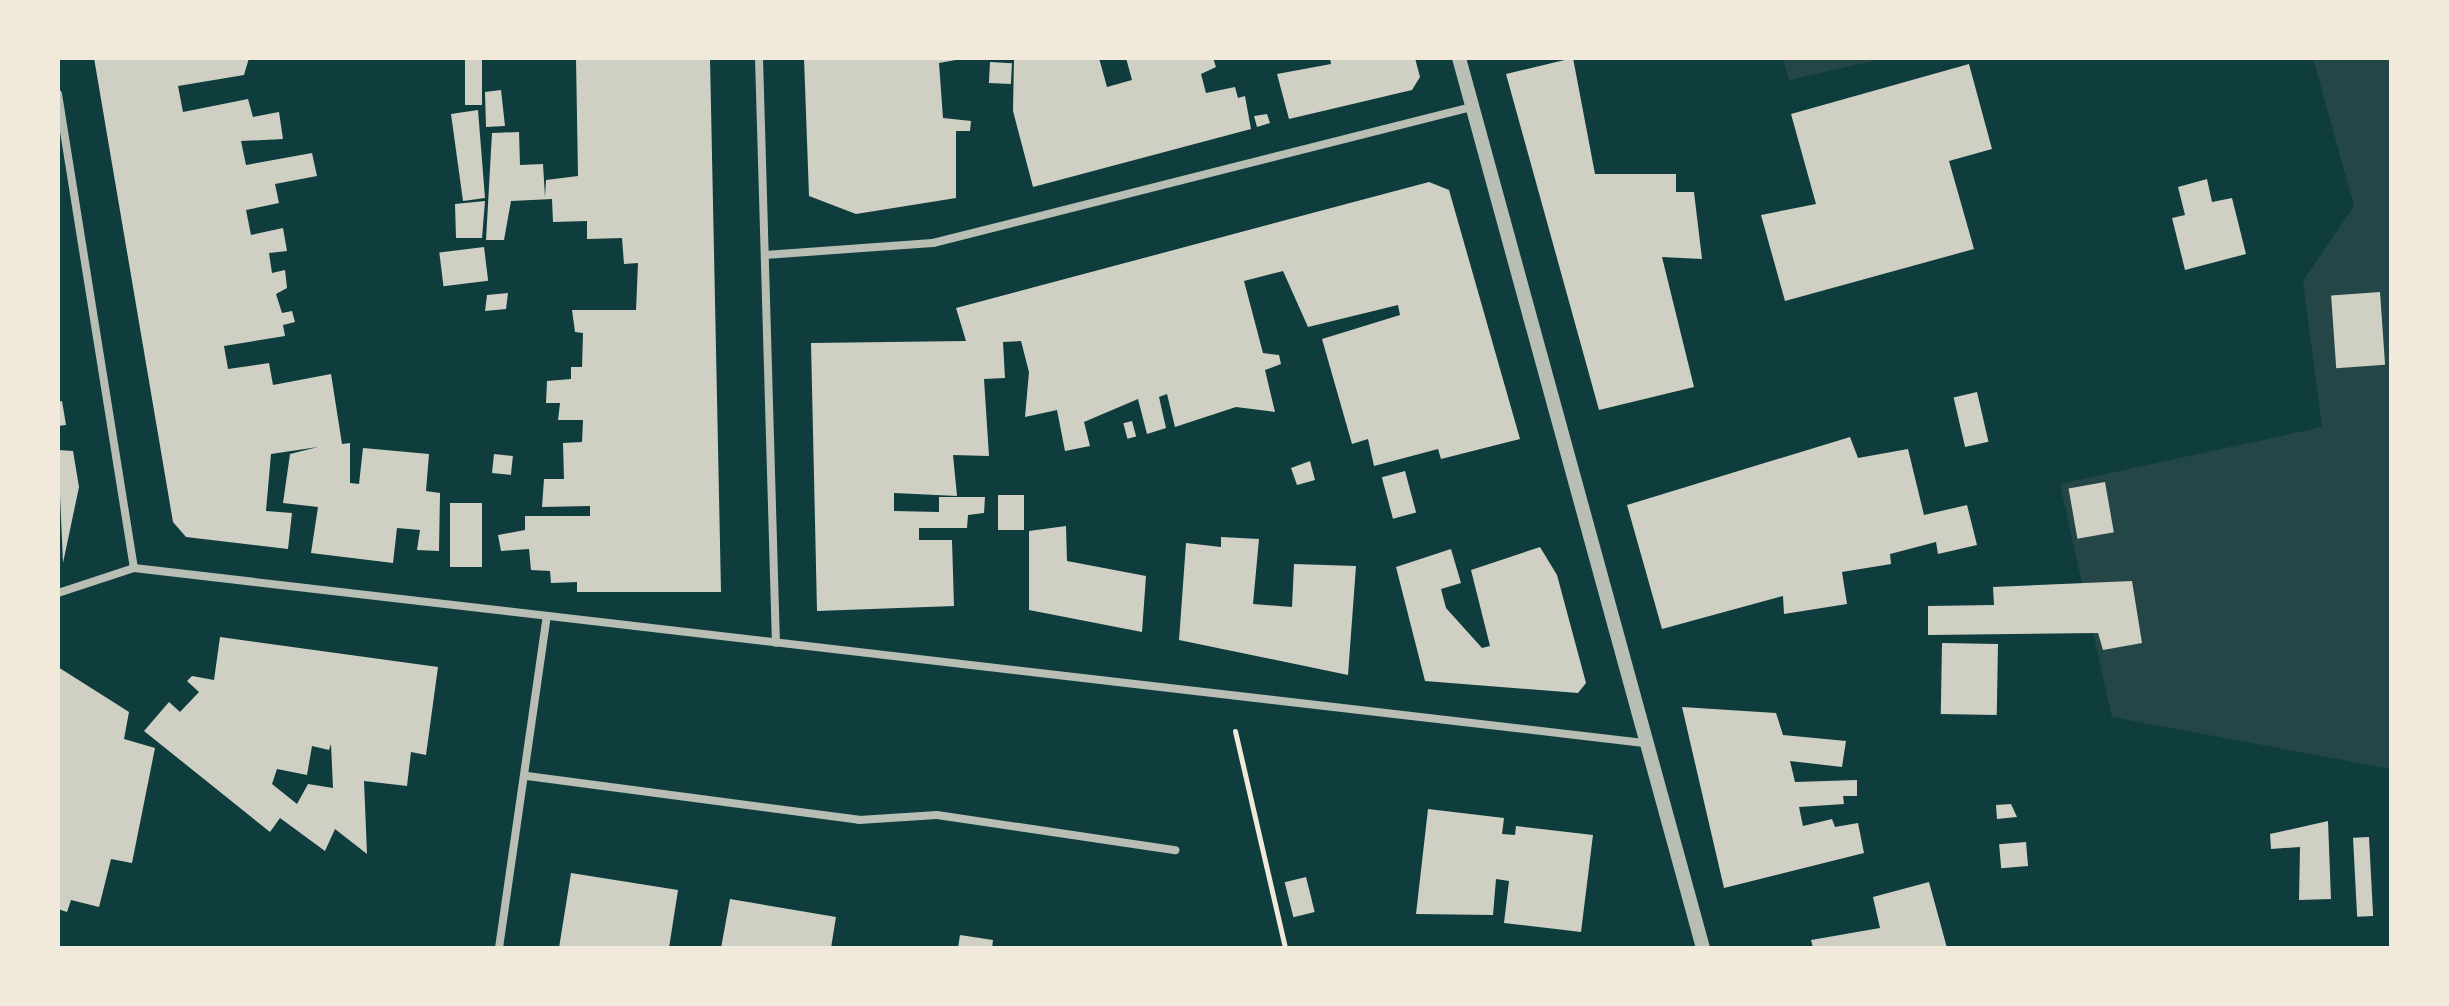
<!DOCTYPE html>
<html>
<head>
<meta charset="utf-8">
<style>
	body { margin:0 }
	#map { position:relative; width:2449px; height:1006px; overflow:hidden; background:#0f3d3e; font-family:"Sofia Sans Condensed",sans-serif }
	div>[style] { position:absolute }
	.green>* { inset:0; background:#244646 }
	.building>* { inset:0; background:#cfcfc3; transform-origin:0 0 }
	.path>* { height:5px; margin:-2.5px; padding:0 2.5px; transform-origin:2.5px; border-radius:2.5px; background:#f1e9da }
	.minor>* { height:8px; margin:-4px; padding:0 4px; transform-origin:4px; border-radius:4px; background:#b8beb3 }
	.tertiary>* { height:14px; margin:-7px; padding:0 7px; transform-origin:7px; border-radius:7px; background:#b8beb3 }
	span { translate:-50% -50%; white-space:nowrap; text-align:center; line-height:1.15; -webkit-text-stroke:6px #f1e9da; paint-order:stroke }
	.frame { position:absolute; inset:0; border:60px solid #f1e9da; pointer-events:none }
</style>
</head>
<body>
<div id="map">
	<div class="green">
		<i style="clip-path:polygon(1783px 58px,1886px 58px,1789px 80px)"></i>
		<i style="clip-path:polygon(2313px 58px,2391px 58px,2391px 769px,2112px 717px,2060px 484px,2322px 427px,2303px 281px,2354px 206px)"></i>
	</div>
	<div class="building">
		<i style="clip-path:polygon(94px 58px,249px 58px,244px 75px,178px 86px,183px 112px,248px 99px,253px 117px,279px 112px,283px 139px,241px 141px,246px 165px,312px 153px,317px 176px,275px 184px,279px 203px,246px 210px,251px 235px,283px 228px,287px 251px,269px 253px,272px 273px,285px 270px,287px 288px,276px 294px,282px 313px,292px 311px,295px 322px,283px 325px,285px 336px,224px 346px,228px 369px,269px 363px,273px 385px,331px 374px,342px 444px,350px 443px,350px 483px,359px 484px,363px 448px,429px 454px,426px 491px,440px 493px,439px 551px,417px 550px,420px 530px,397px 528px,393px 563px,311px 553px,318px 507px,283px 503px,290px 454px,318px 447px,271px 454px,266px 511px,292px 513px,288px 549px,186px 537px,173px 522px)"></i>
		<i style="left:465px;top:58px;width:17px;height:47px"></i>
		<i style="clip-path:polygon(576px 58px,710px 58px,721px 592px,577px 592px,577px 582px,551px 583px,550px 571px,531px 570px,529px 549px,501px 551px,498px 535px,525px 530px,525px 516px,590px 516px,590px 506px,542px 507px,544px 479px,564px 479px,563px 443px,582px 442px,583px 420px,558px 420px,560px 403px,546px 403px,547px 381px,571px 379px,571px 367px,582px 367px,583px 333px,575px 332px,572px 310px,636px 310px,638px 263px,624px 264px,622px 238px,587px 239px,587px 221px,553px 222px,552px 199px,511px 201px,504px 240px,486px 240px,492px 133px,519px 132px,520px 165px,543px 164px,545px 197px,546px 180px,578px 176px)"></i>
		<i style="clip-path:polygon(804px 58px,967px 58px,939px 63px,943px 118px,971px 121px,970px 131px,956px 131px,956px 198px,856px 214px,809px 196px)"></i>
		<i style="clip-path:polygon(1014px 58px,1099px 58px,1107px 87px,1132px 80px,1126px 58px,1213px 58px,1216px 67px,1201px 74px,1206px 93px,1235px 87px,1238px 98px,1245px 96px,1251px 129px,1033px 187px,1013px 111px)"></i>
		<i style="clip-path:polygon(1330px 58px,1415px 58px,1420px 77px,1412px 90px,1289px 119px,1277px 74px,1331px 64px)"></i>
		<i style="clip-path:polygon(1573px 58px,1595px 174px,1676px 174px,1676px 192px,1694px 192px,1702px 259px,1662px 257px,1694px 387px,1599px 410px,1506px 74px)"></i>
		<i style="left:990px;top:62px;width:22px;height:21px;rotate:3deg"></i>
		<i style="clip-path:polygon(1969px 64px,1992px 149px,1949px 161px,1974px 249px,1785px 301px,1761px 215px,1816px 204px,1791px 114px)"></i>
		<i style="clip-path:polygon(501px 90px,505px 126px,486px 127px,485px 92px)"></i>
		<i style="clip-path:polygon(478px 110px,485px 198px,463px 201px,451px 114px)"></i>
		<i style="clip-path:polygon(1267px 114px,1270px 123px,1257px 127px,1254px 116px)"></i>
		<i style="clip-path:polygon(2207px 179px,2212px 202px,2232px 198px,2246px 254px,2185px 270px,2172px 218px,2185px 215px,2178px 187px)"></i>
		<i style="clip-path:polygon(1429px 182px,1449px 190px,1520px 439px,1441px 459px,1438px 449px,1374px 466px,1368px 439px,1352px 444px,1322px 339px,1400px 315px,1398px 305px,1308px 327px,1283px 271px,1244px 281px,1263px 353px,1279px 355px,1281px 364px,1265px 370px,1275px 412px,1236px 407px,1175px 427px,1167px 394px,1159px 397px,1166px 428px,1147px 434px,1138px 399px,1084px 422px,1090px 446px,1065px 451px,1057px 410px,1025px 417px,1029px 372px,1021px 341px,1003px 342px,1005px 378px,984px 379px,989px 456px,953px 455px,957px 496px,894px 493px,894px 511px,939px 512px,939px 497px,985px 497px,984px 513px,968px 515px,967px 528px,919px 528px,919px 540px,952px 540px,954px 606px,817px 611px,811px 343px,966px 341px,956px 308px)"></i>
		<i style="clip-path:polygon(485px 201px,482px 238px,456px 238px,455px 204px)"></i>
		<i style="left:484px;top:247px;width:34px;height:45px;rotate:83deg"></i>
		<i style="left:2380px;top:292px;width:73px;height:49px;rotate:86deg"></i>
		<i style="clip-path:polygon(508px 293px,506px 309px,485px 311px,487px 295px)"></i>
		<i style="left:1977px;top:392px;width:51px;height:24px;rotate:77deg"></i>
		<i style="clip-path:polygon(62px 401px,66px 425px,58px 426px,58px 402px)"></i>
		<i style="left:1132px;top:421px;width:16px;height:9px;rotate:75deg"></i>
		<i style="clip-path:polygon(1850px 437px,1858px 458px,1908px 449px,1924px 515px,1967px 505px,1977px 545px,1938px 554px,1936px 542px,1890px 554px,1891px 564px,1842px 572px,1847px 604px,1784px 614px,1783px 596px,1662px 629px,1627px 505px)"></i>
		<i style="clip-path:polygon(58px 450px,73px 451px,79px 487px,63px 563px)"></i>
		<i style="left:494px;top:454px;width:19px;height:19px;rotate:6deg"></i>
		<i style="clip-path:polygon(1310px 461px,1315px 480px,1297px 485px,1291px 468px)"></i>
		<i style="left:1405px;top:471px;width:43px;height:24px;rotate:75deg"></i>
		<i style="left:2105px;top:482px;width:51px;height:37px;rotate:80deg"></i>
		<i style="left:998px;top:495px;width:26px;height:35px"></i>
		<i style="left:450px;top:503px;width:32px;height:64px"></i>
		<i style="clip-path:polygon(1066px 526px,1067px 561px,1146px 576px,1142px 632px,1029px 610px,1029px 531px)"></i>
		<i style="clip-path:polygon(1221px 537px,1259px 539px,1253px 604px,1292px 607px,1294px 564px,1356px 566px,1348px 675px,1179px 640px,1186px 543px,1221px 547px)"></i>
		<i style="clip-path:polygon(1540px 547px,1557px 575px,1586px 683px,1578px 693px,1425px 681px,1396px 567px,1451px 549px,1461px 583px,1441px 589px,1446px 608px,1482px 648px,1490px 646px,1471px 570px)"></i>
		<i style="clip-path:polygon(2132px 581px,2142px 643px,2103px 650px,2098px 633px,1928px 635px,1928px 606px,1994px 605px,1993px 587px)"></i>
		<i style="clip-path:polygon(evenodd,220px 637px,438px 667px,426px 755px,411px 752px,407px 786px,364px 781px,367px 854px,335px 829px,325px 851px,280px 818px,270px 832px,144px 731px,169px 702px,180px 712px,199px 692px,187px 681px,192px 676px,214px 680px,220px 637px,331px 744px,333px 788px,308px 784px,297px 804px,272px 784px,277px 769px,307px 775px,312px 746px,329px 750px,331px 744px)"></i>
		<i style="left:1942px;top:643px;width:56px;height:71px;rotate:1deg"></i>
		<i style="clip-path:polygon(58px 667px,129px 712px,124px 739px,155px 748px,132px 863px,111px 859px,99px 907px,71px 900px,67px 912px,58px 909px)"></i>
		<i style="clip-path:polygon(1682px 707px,1776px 713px,1783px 735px,1846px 741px,1842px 767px,1790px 761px,1795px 782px,1857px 780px,1857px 796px,1843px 796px,1844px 804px,1799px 807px,1803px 826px,1832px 819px,1835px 827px,1858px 823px,1864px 853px,1724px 888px)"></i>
		<i style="clip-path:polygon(2011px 804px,2017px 817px,1997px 819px,1996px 805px)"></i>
		<i style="clip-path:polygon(1428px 809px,1504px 818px,1502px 834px,1515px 835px,1516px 826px,1593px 835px,1581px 932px,1504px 923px,1509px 881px,1496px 879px,1493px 915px,1416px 914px)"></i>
		<i style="clip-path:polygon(2328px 821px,2331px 899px,2299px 900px,2300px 847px,2271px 849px,2270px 834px)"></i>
		<i style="left:2369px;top:837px;width:79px;height:16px;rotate:87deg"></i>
		<i style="left:2026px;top:842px;width:24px;height:27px;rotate:85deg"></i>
		<i style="clip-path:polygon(571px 873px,678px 890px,669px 948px,559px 948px)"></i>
		<i style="left:1306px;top:877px;width:36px;height:22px;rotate:76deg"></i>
		<i style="clip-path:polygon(1929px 882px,1947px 948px,1813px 948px,1811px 940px,1880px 928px,1873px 897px)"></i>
		<i style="clip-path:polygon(730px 899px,836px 917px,831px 948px,721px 948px)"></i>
		<i style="clip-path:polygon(960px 935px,993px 940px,992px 948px,958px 948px)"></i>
	</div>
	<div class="path">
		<i style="left:1235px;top:731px;width:223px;rotate:77deg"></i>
	</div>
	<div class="minor">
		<i style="left:759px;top:58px;width:585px;rotate:88.34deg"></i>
		<i style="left:58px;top:94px;width:480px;rotate:80.9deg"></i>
		<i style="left:765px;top:255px;width:168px;rotate:-4.1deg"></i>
		<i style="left:933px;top:243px;width:556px;rotate:-14.16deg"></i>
		<i style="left:58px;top:593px;width:80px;rotate:-18.2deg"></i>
		<i style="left:134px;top:568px;width:1520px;rotate:6.61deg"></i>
		<i style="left:527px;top:776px;width:335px;rotate:7.5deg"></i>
		<i style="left:859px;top:820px;width:78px;rotate:-3.7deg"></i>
		<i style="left:937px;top:815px;width:241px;rotate:8.4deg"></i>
		<i style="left:499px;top:948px;width:335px;rotate:-81.8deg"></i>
	</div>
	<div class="tertiary">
		<i style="left:1459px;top:58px;width:923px;rotate:74.67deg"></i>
	</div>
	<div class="frame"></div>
</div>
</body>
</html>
